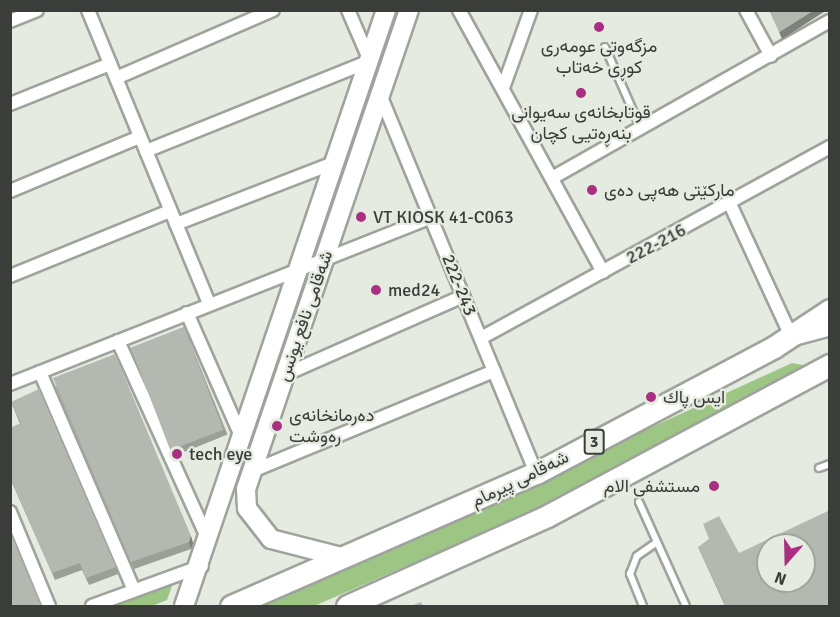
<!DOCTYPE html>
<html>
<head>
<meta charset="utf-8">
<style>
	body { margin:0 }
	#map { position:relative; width:840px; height:617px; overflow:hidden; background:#e5ebe1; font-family:Signika,Vazirmatn,sans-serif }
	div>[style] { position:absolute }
	.green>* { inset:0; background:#9dc584 }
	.roads { filter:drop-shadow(2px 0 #9ea49b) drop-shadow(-2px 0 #9ea49b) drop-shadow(0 2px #9ea49b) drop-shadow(0 -2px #9ea49b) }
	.lane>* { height:6px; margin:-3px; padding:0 3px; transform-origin:3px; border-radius:3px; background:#fff }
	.street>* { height:12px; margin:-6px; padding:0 6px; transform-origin:6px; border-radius:6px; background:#fff }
	.primary>* { height:18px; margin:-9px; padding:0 9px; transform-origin:9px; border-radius:9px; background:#fff }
	.highway>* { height:21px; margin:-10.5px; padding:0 10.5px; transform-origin:10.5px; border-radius:10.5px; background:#fff }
	.wall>* { inset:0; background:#9a9f97; transform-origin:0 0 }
	.shaded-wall>* { inset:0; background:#7d827b }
	.building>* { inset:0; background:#b3b9b0; transform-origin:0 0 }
	.dots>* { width:16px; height:16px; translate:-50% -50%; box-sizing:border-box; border:3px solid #e5ebe1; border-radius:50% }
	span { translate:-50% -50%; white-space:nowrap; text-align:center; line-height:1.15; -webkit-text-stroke:4.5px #e5ebe1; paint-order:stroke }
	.shield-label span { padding:2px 4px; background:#e5ebe1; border:2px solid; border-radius:4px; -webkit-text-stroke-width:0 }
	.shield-label { font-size:16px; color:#3a3d39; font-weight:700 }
	.poi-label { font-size:18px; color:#3a3d39 }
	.left { translate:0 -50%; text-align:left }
	.right { translate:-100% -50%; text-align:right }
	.street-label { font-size:18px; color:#3a3d39 }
	.frame { position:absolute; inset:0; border:12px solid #3a3d39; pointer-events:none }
	.north { position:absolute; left:756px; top:533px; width:60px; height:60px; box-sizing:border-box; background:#e5ebe1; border:2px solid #a1a59e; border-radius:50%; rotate:200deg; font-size:16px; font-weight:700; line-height:24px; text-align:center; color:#3a3d39 }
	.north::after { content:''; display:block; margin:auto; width:21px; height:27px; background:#aa2f82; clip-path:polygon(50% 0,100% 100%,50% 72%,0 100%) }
</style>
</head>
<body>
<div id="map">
	<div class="green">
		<i style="clip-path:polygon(792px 363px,809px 366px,557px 501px,314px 606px,261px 606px)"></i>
		<i style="clip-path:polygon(175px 577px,167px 600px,152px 606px,104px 606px)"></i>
	</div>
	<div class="roads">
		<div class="lane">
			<i style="left:605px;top:47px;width:90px;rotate:66.3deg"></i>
			<i style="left:819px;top:468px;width:12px;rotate:-20deg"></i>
			<i style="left:639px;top:502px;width:114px;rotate:65.7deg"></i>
			<i style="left:643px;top:606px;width:35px;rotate:-112deg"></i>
			<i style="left:630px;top:574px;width:19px;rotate:-69deg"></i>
			<i style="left:637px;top:556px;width:24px;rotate:-35deg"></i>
		</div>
		<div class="street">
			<i style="left:88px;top:10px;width:318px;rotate:67.6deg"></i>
			<i style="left:459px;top:10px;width:299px;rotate:61.2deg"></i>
			<i style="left:746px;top:10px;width:52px;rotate:61.5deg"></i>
			<i style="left:10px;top:21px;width:29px;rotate:-22deg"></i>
			<i style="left:116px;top:78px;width:171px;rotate:-23.4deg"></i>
			<i style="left:503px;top:88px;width:83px;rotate:-70.3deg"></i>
			<i style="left:381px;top:97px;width:407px;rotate:67.6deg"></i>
			<i style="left:10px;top:104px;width:108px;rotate:-21.8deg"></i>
			<i style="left:146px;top:151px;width:241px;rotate:-21.9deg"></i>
			<i style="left:370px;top:61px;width:56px;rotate:-113.3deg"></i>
			<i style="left:552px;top:178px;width:319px;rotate:-29.5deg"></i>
			<i style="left:10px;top:191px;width:141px;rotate:-22.6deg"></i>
			<i style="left:730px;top:204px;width:145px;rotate:65.2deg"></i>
			<i style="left:176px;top:224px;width:172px;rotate:-21.2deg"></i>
			<i style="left:10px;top:276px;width:173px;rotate:-22.1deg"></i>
			<i style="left:187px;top:313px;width:137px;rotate:66.3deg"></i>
			<i style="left:481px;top:338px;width:398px;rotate:-28.7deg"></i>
			<i style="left:118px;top:341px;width:217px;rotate:65.6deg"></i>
			<i style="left:40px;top:372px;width:237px;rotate:66.7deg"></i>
			<i style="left:284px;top:375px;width:196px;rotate:-23.8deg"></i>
			<i style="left:10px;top:384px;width:453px;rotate:-21.6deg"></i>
			<i style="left:250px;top:472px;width:264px;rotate:-22.5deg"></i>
			<i style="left:10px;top:512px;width:102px;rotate:67.5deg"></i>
			<i style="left:92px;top:606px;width:117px;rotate:-20deg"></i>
		</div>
		<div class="primary">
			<i style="left:797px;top:335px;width:34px;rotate:-15deg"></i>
			<i style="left:345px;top:558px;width:76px;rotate:-165.6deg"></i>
			<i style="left:271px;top:539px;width:39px;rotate:-128deg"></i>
			<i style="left:247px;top:508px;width:19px;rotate:-93deg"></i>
			<i style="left:246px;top:489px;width:506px;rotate:-71.21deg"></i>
			<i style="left:184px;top:606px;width:629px;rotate:-71.28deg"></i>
		</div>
		<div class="highway">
			<i style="left:231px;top:606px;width:333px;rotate:-23.6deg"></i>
			<i style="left:536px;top:473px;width:269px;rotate:-27.9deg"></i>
			<i style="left:774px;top:347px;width:67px;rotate:-33.5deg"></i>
			<i style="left:347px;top:606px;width:219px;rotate:-24.2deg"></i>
			<i style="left:547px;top:516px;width:321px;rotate:-28.1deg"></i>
		</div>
	</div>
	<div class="wall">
		<i style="left:184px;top:327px;width:116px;height:57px;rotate:68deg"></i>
		<i style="clip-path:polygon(55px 385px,191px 536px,193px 543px,191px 549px,134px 569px)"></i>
		<i style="clip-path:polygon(11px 402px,116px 567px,118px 574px,89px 585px,82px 570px,55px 580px,10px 478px,10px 428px,20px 424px)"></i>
		<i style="clip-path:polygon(698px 547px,739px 553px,830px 606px,725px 606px)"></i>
	</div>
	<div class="shaded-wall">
		<i style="clip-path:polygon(814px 10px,827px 10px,782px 39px,779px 32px)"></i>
		<i style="clip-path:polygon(191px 536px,193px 543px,191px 549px,189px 542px)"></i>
	</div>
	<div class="building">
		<i style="clip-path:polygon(769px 10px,814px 10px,779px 32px)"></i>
		<i style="left:184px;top:327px;width:110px;height:57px;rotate:69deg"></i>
		<i style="clip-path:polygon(115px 354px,191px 536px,189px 542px,131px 562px,53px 378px)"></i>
		<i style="clip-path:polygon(39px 389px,116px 567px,86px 578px,80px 563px,52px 573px,10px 477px,10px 428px,21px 423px,11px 402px)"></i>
		<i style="clip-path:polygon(evenodd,830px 510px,830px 606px,726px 606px,698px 547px,709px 539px,703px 524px,719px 516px,739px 553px,830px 510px,768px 545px,804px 545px,804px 581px,768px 581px,768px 545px)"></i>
		<i style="clip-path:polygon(10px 532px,41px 606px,10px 606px)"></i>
		<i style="clip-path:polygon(421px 602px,423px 606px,411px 606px)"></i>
	</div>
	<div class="dots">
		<i style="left:599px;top:27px;background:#aa2f82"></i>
		<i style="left:581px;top:93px;background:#aa2f82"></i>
		<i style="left:592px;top:190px;background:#aa2f82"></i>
		<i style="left:361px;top:217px;background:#aa2f82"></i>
		<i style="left:376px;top:290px;background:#aa2f82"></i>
		<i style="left:651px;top:397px;background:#aa2f82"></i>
		<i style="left:277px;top:426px;background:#aa2f82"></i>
		<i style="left:177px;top:454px;background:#aa2f82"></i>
		<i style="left:714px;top:486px;background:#aa2f82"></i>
	</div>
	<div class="shield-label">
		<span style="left:594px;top:442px">3</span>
	</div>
	<div class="poi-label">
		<span style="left:599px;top:57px">مزگەوتی عومەری<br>کوڕی خەتاب</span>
		<span style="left:581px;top:123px">قوتابخانەی سەیوانی<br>بنەڕەتیی کچان</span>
		<span class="left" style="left:604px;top:190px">مارکێتی هەپی دەی</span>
		<span class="left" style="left:373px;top:217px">VT KIOSK 41-C063</span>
		<span class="left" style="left:388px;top:290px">med24</span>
		<span class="left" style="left:663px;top:397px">ايس پاك</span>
		<span class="left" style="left:289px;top:426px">دەرمانخانەی<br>رەوشت</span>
		<span class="left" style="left:189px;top:454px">tech eye</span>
		<span class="right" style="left:700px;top:486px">مستشفى الام</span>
	</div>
	<div class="street-label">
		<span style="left:656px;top:244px;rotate:-28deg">222-216</span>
		<span style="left:459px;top:285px;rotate:68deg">222-243</span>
		<span style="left:305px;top:316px;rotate:-71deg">شەقامی نافع یونس</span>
		<span style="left:520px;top:479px;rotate:-26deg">شەقامی پیرمام</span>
	</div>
	<div class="frame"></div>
	<div class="north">N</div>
</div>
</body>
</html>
